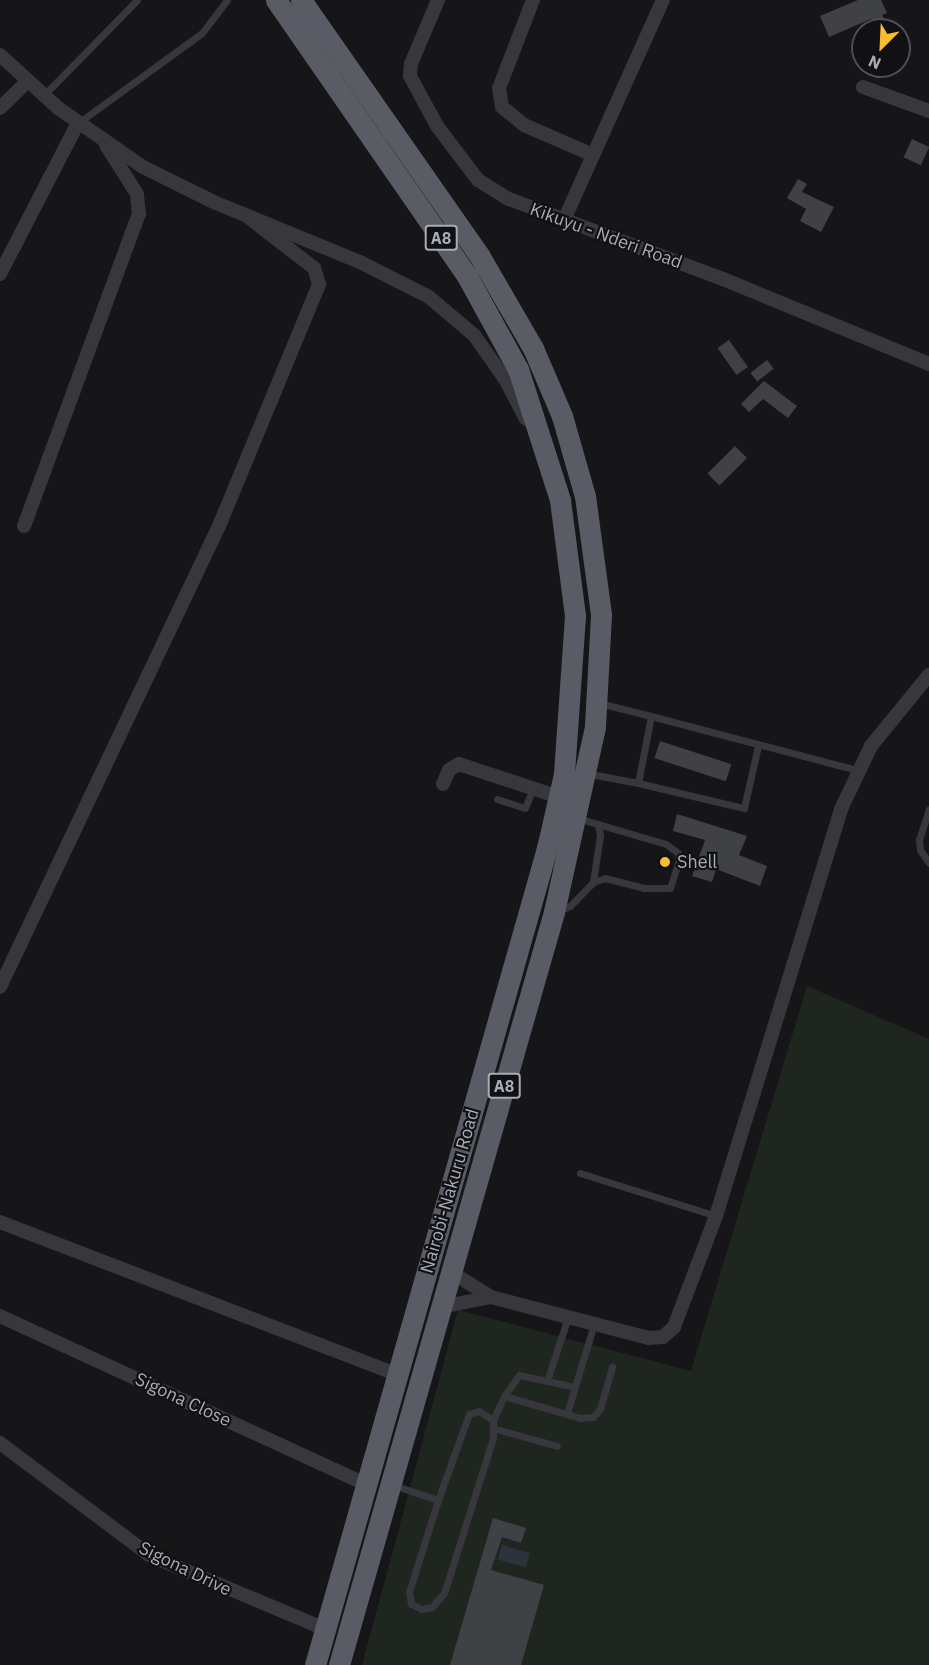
<!DOCTYPE html>
<html>
<head>
<meta charset="utf-8">
<style>
	body { margin:0 }
	#map { position:relative; width:929px; height:1665px; overflow:hidden; background:#161618; font-family:"IBM Plex Sans",sans-serif }
	div>[style] { position:absolute }
	.green>* { inset:0; background:#1e261f }
	.water>* { inset:0; background:#2b343d; transform-origin:0 0 }
	.building>* { inset:0; background:#404145; transform-origin:0 0 }
	.service>* { height:7px; margin:-3.5px; padding:0 3.5px; transform-origin:3.5px; border-radius:3.5px; background:#37373d }
	.minor>* { height:14px; margin:-7px; padding:0 7px; transform-origin:7px; border-radius:7px; background:#37373d }
	.trunk>* { height:21px; margin:-10.5px; padding:0 10.5px; transform-origin:10.5px; border-radius:10.5px; background:#5a5c65 }
	.dots>* { width:16px; height:16px; translate:-50% -50%; box-sizing:border-box; border:3px solid #111113; border-radius:50% }
	span { translate:-50% -50%; white-space:nowrap; text-align:center; line-height:1.15; -webkit-text-stroke:4.5px #111113; paint-order:stroke }
	.shield-label span { padding:2px 4px; background:#111113; border:2px solid; border-radius:4px; -webkit-text-stroke-width:0 }
	.shield-label { font-size:16px; color:#a7acb9; font-weight:700 }
	.street-label { font-size:18px; color:#a7acb9 }
	.poi-label { font-size:18px; color:#a7acb9 }
	.left { translate:0 -50%; text-align:left }
	.north { position:absolute; left:851px; top:18px; width:60px; height:60px; box-sizing:border-box; background:#111113; border:2px solid #4d4f55; border-radius:50%; rotate:204deg; font-size:16px; font-weight:700; line-height:24px; text-align:center; color:#a7acb9 }
	.north::after { content:''; display:block; margin:auto; width:21px; height:27px; background:#fbbd2b; clip-path:polygon(50% 0,100% 100%,50% 72%,0 100%) }
</style>
</head>
<body>
<div id="map">
	<div class="green">
		<i style="clip-path:polygon(807px 986px,929px 1039px,929px 1665px,362px 1665px,458px 1310px,691px 1371px)"></i>
	</div>
	<div class="water">
		<i style="left:502px;top:1545px;width:29px;height:15px;rotate:16deg"></i>
	</div>
	<div class="building">
		<i style="clip-path:polygon(858px 0,881px 0,887px 13px,882px 15px,891px 30px,877px 30px,871px 19px,829px 37px,820px 16px)"></i>
		<i style="left:912px;top:139px;width:19px;height:20px;rotate:25deg"></i>
		<i style="clip-path:polygon(798px 179px,807px 184px,802px 192px,834px 207px,821px 232px,800px 221px,806px 209px,787px 198px)"></i>
		<i style="left:729px;top:340px;width:33px;height:14px;rotate:55deg"></i>
		<i style="left:767px;top:360px;width:11px;height:21px;rotate:52deg"></i>
		<i style="clip-path:polygon(764px 381px,797px 406px,788px 418px,763px 399px,749px 412px,741px 404px)"></i>
		<i style="left:735px;top:446px;width:17px;height:39px;rotate:45deg"></i>
		<i style="left:660px;top:741px;width:75px;height:18px;rotate:18deg"></i>
		<i style="clip-path:polygon(677px 814px,747px 836px,739px 855px,767px 866px,760px 886px,716px 869px,712px 882px,692px 876px,705px 840px,673px 831px)"></i>
		<i style="clip-path:polygon(493px 1518px,526px 1528px,521px 1543px,502px 1537px,491px 1570px,544px 1585px,521px 1665px,450px 1665px)"></i>
	</div>
	<div class="service">
		<i style="left:43px;top:96px;width:134px;rotate:-45.6deg"></i>
		<i style="left:78px;top:123px;width:153px;rotate:-36deg"></i>
		<i style="left:202px;top:33px;width:41px;rotate:-52.9deg"></i>
		<i style="left:651px;top:716px;width:213px;rotate:14.7deg"></i>
		<i style="left:586px;top:773px;width:53px;rotate:10.9deg"></i>
		<i style="left:638px;top:783px;width:68px;rotate:-79deg"></i>
		<i style="left:651px;top:716px;width:54px;rotate:-166deg"></i>
		<i style="left:638px;top:783px;width:109px;rotate:13.3deg"></i>
		<i style="left:744px;top:808px;width:64px;rotate:-77.3deg"></i>
		<i style="left:497px;top:799px;width:29px;rotate:18deg"></i>
		<i style="left:525px;top:808px;width:22px;rotate:-68deg"></i>
		<i style="left:929px;top:809px;width:33px;rotate:108deg"></i>
		<i style="left:919px;top:840px;width:10px;rotate:84deg"></i>
		<i style="left:920px;top:850px;width:16px;rotate:55deg"></i>
		<i style="left:593px;top:882px;width:48px;rotate:-81.5deg"></i>
		<i style="left:600px;top:835px;width:11px;rotate:-100deg"></i>
		<i style="left:557px;top:911px;width:14px;rotate:-21deg"></i>
		<i style="left:570px;top:906px;width:33px;rotate:-46deg"></i>
		<i style="left:593px;top:882px;width:13px;rotate:-18deg"></i>
		<i style="left:605px;top:878px;width:40px;rotate:14.4deg"></i>
		<i style="left:644px;top:888px;width:26px"></i>
		<i style="left:670px;top:888px;width:29px;rotate:-72deg"></i>
		<i style="left:679px;top:860px;width:7px;rotate:-98deg"></i>
		<i style="left:678px;top:853px;width:15px;rotate:-143deg"></i>
		<i style="left:666px;top:844px;width:93px;rotate:-163.7deg"></i>
		<i style="left:580px;top:1173px;width:143px;rotate:17.5deg"></i>
		<i style="left:547px;top:1381px;width:67px;rotate:-71.8deg"></i>
		<i style="left:504px;top:1396px;width:26px;rotate:-54deg"></i>
		<i style="left:519px;top:1375px;width:57px;rotate:12.1deg"></i>
		<i style="left:567px;top:1413px;width:93px;rotate:-73.1deg"></i>
		<i style="left:493px;top:1420px;width:26px;rotate:-65deg"></i>
		<i style="left:504px;top:1396px;width:79px;rotate:16.1deg"></i>
		<i style="left:580px;top:1418px;width:13px;rotate:-4deg"></i>
		<i style="left:593px;top:1417px;width:11px;rotate:-49deg"></i>
		<i style="left:600px;top:1409px;width:44px;rotate:-74.1deg"></i>
		<i style="left:496px;top:1429px;width:63px;rotate:15.6deg"></i>
		<i style="left:393px;top:1485px;width:47px;rotate:18.4deg"></i>
		<i style="left:438px;top:1500px;width:91px;rotate:-70.2deg"></i>
		<i style="left:469px;top:1414px;width:10px;rotate:-17deg"></i>
		<i style="left:479px;top:1411px;width:17px;rotate:33deg"></i>
		<i style="left:493px;top:1420px;width:18px;rotate:90deg"></i>
		<i style="left:493px;top:1438px;width:163px;rotate:107.5deg"></i>
		<i style="left:444px;top:1593px;width:18px;rotate:131deg"></i>
		<i style="left:432px;top:1607px;width:11px;rotate:170deg"></i>
		<i style="left:421px;top:1609px;width:11px;rotate:-153deg"></i>
		<i style="left:411px;top:1604px;width:12px;rotate:-99deg"></i>
		<i style="left:409px;top:1592px;width:96px;rotate:-72.5deg"></i>
	</div>
	<div class="minor">
		<i style="left:438px;top:0;width:69px;rotate:112.9deg"></i>
		<i style="left:411px;top:64px;width:12px;rotate:95deg"></i>
		<i style="left:410px;top:76px;width:57px;rotate:61.6deg"></i>
		<i style="left:437px;top:126px;width:68px;rotate:52.8deg"></i>
		<i style="left:478px;top:180px;width:36px;rotate:32deg"></i>
		<i style="left:509px;top:199px;width:228px;rotate:20.5deg"></i>
		<i style="left:723px;top:279px;width:223px;rotate:22.4deg"></i>
		<i style="left:533px;top:0;width:94px;rotate:111.1deg"></i>
		<i style="left:499px;top:88px;width:19px;rotate:81deg"></i>
		<i style="left:502px;top:107px;width:28px;rotate:39deg"></i>
		<i style="left:524px;top:125px;width:75px;rotate:23.5deg"></i>
		<i style="left:0;top:55px;width:79px;rotate:42.4deg"></i>
		<i style="left:58px;top:108px;width:103px;rotate:34.8deg"></i>
		<i style="left:143px;top:167px;width:81px;rotate:26.3deg"></i>
		<i style="left:216px;top:203px;width:156px;rotate:22.3deg"></i>
		<i style="left:360px;top:262px;width:77px;rotate:26.9deg"></i>
		<i style="left:429px;top:297px;width:59px;rotate:40.2deg"></i>
		<i style="left:474px;top:335px;width:54px;rotate:54.8deg"></i>
		<i style="left:505px;top:379px;width:45px;rotate:62.3deg"></i>
		<i style="left:863px;top:87px;width:70px;rotate:20deg"></i>
		<i style="left:0;top:108px;width:37px;rotate:-44deg"></i>
		<i style="left:564px;top:220px;width:241px;rotate:-65.8deg"></i>
		<i style="left:0;top:274px;width:170px;rotate:-62.7deg"></i>
		<i style="left:24px;top:526px;width:333px;rotate:-69.8deg"></i>
		<i style="left:139px;top:214px;width:20px;rotate:-96deg"></i>
		<i style="left:137px;top:194px;width:58px;rotate:-122.3deg"></i>
		<i style="left:443px;top:784px;width:15px;rotate:-67deg"></i>
		<i style="left:449px;top:770px;width:12px;rotate:-31deg"></i>
		<i style="left:459px;top:764px;width:105px;rotate:18.3deg"></i>
		<i style="left:0;top:987px;width:510px;rotate:-64.59deg"></i>
		<i style="left:219px;top:526px;width:262px;rotate:-67.5deg"></i>
		<i style="left:319px;top:284px;width:17px;rotate:-107deg"></i>
		<i style="left:314px;top:268px;width:83px;rotate:-142.3deg"></i>
		<i style="left:0;top:1222px;width:427px;rotate:21deg"></i>
		<i style="left:451px;top:1272px;width:47px;rotate:32deg"></i>
		<i style="left:491px;top:1297px;width:162px;rotate:14.6deg"></i>
		<i style="left:648px;top:1338px;width:15px;rotate:-4deg"></i>
		<i style="left:663px;top:1337px;width:15px;rotate:-42deg"></i>
		<i style="left:674px;top:1327px;width:119px;rotate:-69.3deg"></i>
		<i style="left:716px;top:1216px;width:426px;rotate:-72.9deg"></i>
		<i style="left:841px;top:809px;width:70px;rotate:-64.5deg"></i>
		<i style="left:871px;top:746px;width:92px;rotate:-50.8deg"></i>
		<i style="left:441px;top:1307px;width:51px;rotate:-11.3deg"></i>
		<i style="left:0;top:1316px;width:403px;rotate:24.7deg"></i>
		<i style="left:0;top:1443px;width:186px;rotate:36.9deg"></i>
		<i style="left:149px;top:1555px;width:191px;rotate:22.8deg"></i>
	</div>
	<div class="trunk">
		<i style="left:276px;top:0;width:336px;rotate:55.3deg"></i>
		<i style="left:467px;top:276px;width:106px;rotate:61.3deg"></i>
		<i style="left:518px;top:369px;width:138px;rotate:72.2deg"></i>
		<i style="left:560px;top:500px;width:117px;rotate:82.6deg"></i>
		<i style="left:575px;top:616px;width:158px;rotate:94deg"></i>
		<i style="left:564px;top:774px;width:76px;rotate:102.9deg"></i>
		<i style="left:547px;top:848px;width:849px;rotate:105.85deg"></i>
		<i style="left:301px;top:0;width:311px;rotate:55.1deg"></i>
		<i style="left:479px;top:255px;width:108px;rotate:59.9deg"></i>
		<i style="left:533px;top:348px;width:74px;rotate:66.9deg"></i>
		<i style="left:562px;top:416px;width:83px;rotate:74deg"></i>
		<i style="left:585px;top:496px;width:120px;rotate:82.3deg"></i>
		<i style="left:601px;top:615px;width:112px;rotate:93.1deg"></i>
		<i style="left:595px;top:727px;width:189px;rotate:102.5deg"></i>
		<i style="left:554px;top:912px;width:783px;rotate:105.94deg"></i>
	</div>
	<div class="dots">
		<i style="left:665px;top:862px;background:#fbbd2b"></i>
	</div>
	<div class="shield-label">
		<span style="left:441px;top:238px">A8</span>
		<span style="left:504px;top:1086px">A8</span>
	</div>
	<div class="street-label">
		<span style="left:606px;top:236px;rotate:20deg">Kikuyu - Nderi Road</span>
		<span style="left:450px;top:1191px;rotate:-74deg">Nairobi-Nakuru Road</span>
		<span style="left:183px;top:1400px;rotate:25deg">Sigona Close</span>
		<span style="left:185px;top:1569px;rotate:26deg">Sigona Drive</span>
	</div>
	<div class="poi-label">
		<span class="left" style="left:677px;top:862px">Shell</span>
	</div>
	<div class="north">N</div>
</div>
</body>
</html>
